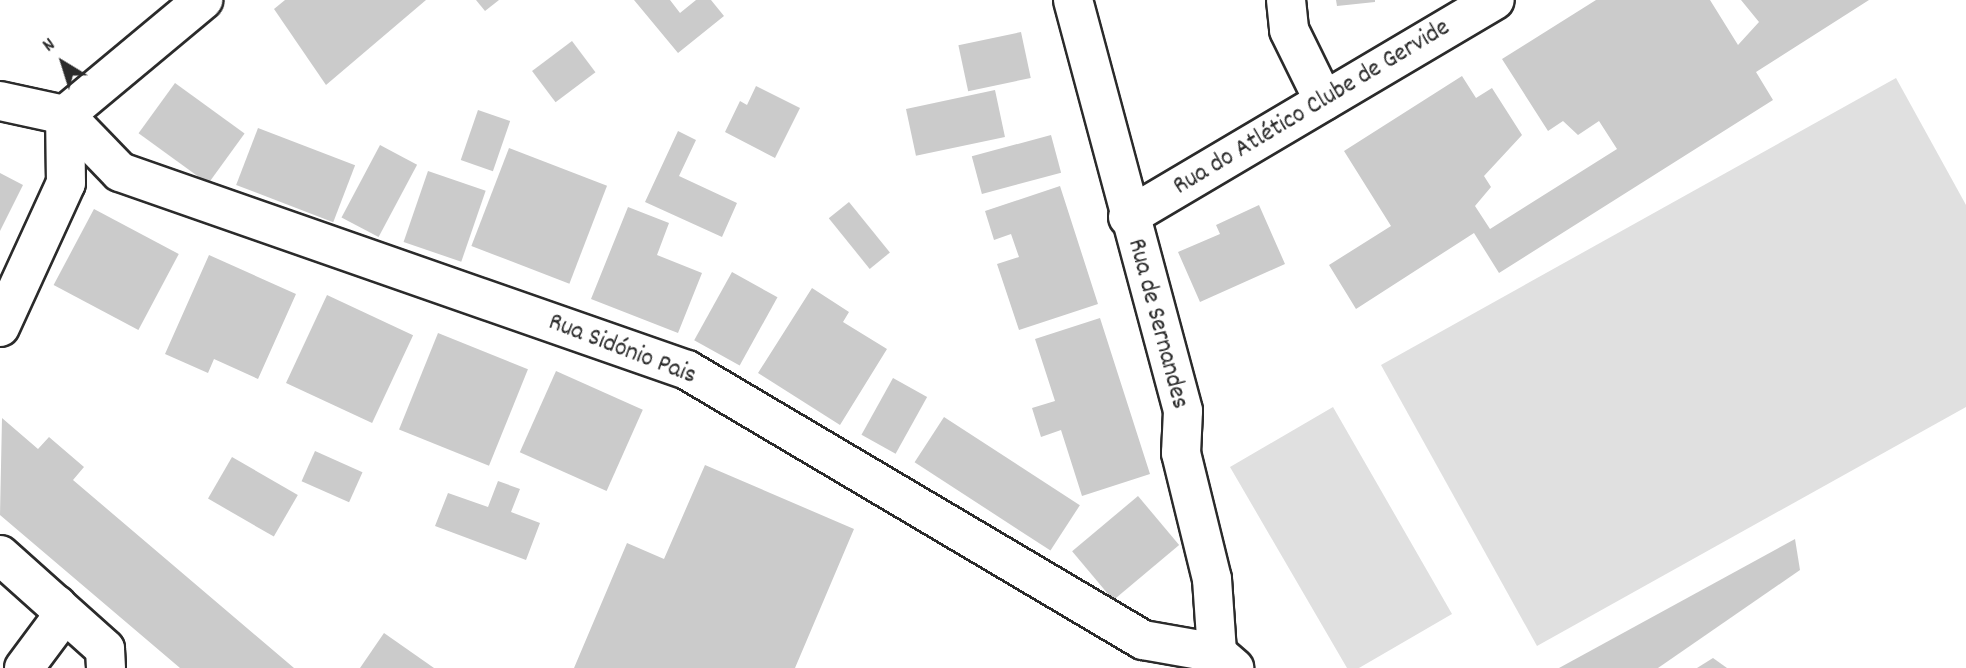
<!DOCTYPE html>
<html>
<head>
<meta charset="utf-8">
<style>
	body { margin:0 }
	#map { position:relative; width:1966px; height:668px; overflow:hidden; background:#fff; font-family:Dekko,sans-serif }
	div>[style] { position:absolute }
	.green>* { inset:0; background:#e0e0e0 }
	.building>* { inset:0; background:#cbcbcb; transform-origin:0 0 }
	.roads { filter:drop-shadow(2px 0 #2b2b2b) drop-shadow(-2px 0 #2b2b2b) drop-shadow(0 2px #2b2b2b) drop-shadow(0 -2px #2b2b2b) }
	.minor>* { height:38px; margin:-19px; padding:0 19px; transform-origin:19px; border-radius:19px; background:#fff }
	.tertiary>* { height:38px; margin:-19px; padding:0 19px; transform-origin:19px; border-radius:19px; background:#fff }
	span { translate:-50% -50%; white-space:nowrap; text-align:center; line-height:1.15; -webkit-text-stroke:6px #fff; paint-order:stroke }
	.street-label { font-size:26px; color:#2b2b2b }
	.north { position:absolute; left:28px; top:28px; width:70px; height:70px; -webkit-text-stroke:5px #fff; paint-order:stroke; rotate:322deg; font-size:19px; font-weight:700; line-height:28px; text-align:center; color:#2b2b2b }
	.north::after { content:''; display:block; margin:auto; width:24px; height:32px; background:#2b2b2b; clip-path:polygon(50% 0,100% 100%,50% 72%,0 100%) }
</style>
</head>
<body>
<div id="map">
	<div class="green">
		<i style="clip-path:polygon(1896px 78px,1966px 205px,1966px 407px,1537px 646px,1381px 365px)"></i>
		<i style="clip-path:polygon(1333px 407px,1452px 614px,1359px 668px,1347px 668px,1230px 467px)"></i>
	</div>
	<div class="building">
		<i style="clip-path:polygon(285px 0,426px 0,326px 85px,274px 9px)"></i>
		<i style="clip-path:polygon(476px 0,499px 0,485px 11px)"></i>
		<i style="clip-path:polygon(634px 0,670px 0,680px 13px,696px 0,711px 0,724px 16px,678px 53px)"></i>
		<i style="clip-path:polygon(1336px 0,1375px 0,1375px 2px,1337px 6px)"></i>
		<i style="clip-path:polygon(1596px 0,1710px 0,1738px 45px,1759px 22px,1741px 0,1869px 0,1756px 72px,1773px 100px,1499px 273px,1474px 233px,1356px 309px,1329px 265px,1391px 226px,1344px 151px,1462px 76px,1476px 98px,1492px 88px,1522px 135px,1484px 176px,1491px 187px,1475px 206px,1490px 229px,1617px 149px,1599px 121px,1578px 135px,1563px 121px,1548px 131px,1502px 59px)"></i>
		<i style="left:1021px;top:32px;width:47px;height:64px;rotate:78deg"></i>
		<i style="left:572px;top:41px;width:39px;height:50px;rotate:53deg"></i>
		<i style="left:175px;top:83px;width:86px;height:62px;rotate:36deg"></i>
		<i style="clip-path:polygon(756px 86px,800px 108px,775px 158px,725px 132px,740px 101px,747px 105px)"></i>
		<i style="left:995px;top:90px;width:48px;height:91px;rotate:78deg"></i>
		<i style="left:478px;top:110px;width:34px;height:53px;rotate:19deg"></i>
		<i style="left:258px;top:128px;width:104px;height:61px;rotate:21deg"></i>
		<i style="clip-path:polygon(678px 131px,696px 140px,679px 176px,737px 203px,722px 237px,645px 202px)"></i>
		<i style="left:1051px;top:135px;width:39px;height:82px;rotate:75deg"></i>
		<i style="left:380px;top:145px;width:42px;height:82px;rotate:28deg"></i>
		<i style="left:509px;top:148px;width:105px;height:105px;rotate:21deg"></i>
		<i style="left:428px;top:171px;width:61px;height:75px;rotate:19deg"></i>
		<i style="clip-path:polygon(0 173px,23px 185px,0 231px)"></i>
		<i style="clip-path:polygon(1060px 186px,1098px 304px,1019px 330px,997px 264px,1019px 257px,1011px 234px,994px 240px,985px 211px)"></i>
		<i style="left:849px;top:202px;width:65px;height:26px;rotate:51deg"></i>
		<i style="clip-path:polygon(1259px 205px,1285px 264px,1200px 302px,1178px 252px,1220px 234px,1216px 225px)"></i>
		<i style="clip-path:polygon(628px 207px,669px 223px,657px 255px,702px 273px,678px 333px,591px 299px)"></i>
		<i style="left:94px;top:209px;width:96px;height:86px;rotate:28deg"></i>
		<i style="clip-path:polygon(209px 255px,296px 294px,258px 379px,214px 359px,208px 373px,165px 354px)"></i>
		<i style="left:732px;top:272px;width:52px;height:78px;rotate:29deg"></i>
		<i style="clip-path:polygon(812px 288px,849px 312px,843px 322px,887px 349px,840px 425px,758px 373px)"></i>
		<i style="left:327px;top:295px;width:95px;height:97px;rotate:25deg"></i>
		<i style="clip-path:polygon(1100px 318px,1150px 474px,1082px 496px,1061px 430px,1041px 437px,1032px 408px,1055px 401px,1035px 339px)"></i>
		<i style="left:438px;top:333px;width:97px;height:104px;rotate:22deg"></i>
		<i style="left:556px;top:371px;width:95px;height:89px;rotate:24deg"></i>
		<i style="left:893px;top:378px;width:39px;height:65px;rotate:29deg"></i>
		<i style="left:944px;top:417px;width:162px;height:54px;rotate:33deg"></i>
		<i style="clip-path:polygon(2px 418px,38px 449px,49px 437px,84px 467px,73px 480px,294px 668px,180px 668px,0 515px)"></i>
		<i style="left:315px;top:451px;width:52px;height:33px;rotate:24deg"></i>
		<i style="left:232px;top:457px;width:76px;height:48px;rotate:30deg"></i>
		<i style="clip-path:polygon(705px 465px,854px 529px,795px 668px,574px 668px,627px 543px,664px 559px)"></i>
		<i style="clip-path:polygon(498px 481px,520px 489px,511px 512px,540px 523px,526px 560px,435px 526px,448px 493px,488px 507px)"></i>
		<i style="left:1138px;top:496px;width:64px;height:86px;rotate:50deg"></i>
		<i style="clip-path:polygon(1795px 539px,1800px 570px,1658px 668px,1559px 668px)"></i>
		<i style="clip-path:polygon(384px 633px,434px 668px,360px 668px)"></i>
		<i style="clip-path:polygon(1713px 658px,1727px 668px,1697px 668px)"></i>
	</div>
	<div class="roads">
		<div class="minor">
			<i style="left:1073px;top:0;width:425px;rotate:75deg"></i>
			<i style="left:1183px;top:411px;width:42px;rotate:92.7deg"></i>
			<i style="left:1181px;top:453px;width:130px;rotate:76.2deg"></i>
			<i style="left:1212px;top:579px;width:74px;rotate:86.1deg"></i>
			<i style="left:1286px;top:0;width:30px;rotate:84deg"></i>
			<i style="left:1289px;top:30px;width:79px;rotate:63.8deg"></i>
			<i style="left:65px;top:115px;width:79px;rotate:46deg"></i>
			<i style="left:120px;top:172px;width:601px;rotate:19.25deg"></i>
			<i style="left:687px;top:370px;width:530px;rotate:30.63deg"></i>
			<i style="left:1143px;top:640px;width:75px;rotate:10deg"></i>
			<i style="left:1217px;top:653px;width:23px;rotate:41deg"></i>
			<i style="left:1128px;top:217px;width:426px;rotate:-30.6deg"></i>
			<i style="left:0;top:327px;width:158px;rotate:-65.4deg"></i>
			<i style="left:66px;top:183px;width:68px;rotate:-90.8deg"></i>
			<i style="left:0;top:555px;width:141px;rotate:41.8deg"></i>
			<i style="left:105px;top:649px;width:19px;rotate:87deg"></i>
			<i style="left:24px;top:668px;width:59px;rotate:-53.3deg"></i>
			<i style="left:59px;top:621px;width:16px;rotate:-97deg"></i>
		</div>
		<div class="tertiary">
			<i style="left:0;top:101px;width:66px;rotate:12.2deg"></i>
			<i style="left:65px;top:115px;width:180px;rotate:-39.8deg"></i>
		</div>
	</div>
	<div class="street-label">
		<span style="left:1312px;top:108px;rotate:-31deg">Rua do Atlético Clube de Gervide</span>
		<span style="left:1157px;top:324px;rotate:75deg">Rua de Sernandes</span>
		<span style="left:622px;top:350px;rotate:21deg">Rua Sidónio Pais</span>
	</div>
	<div class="north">N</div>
</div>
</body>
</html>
